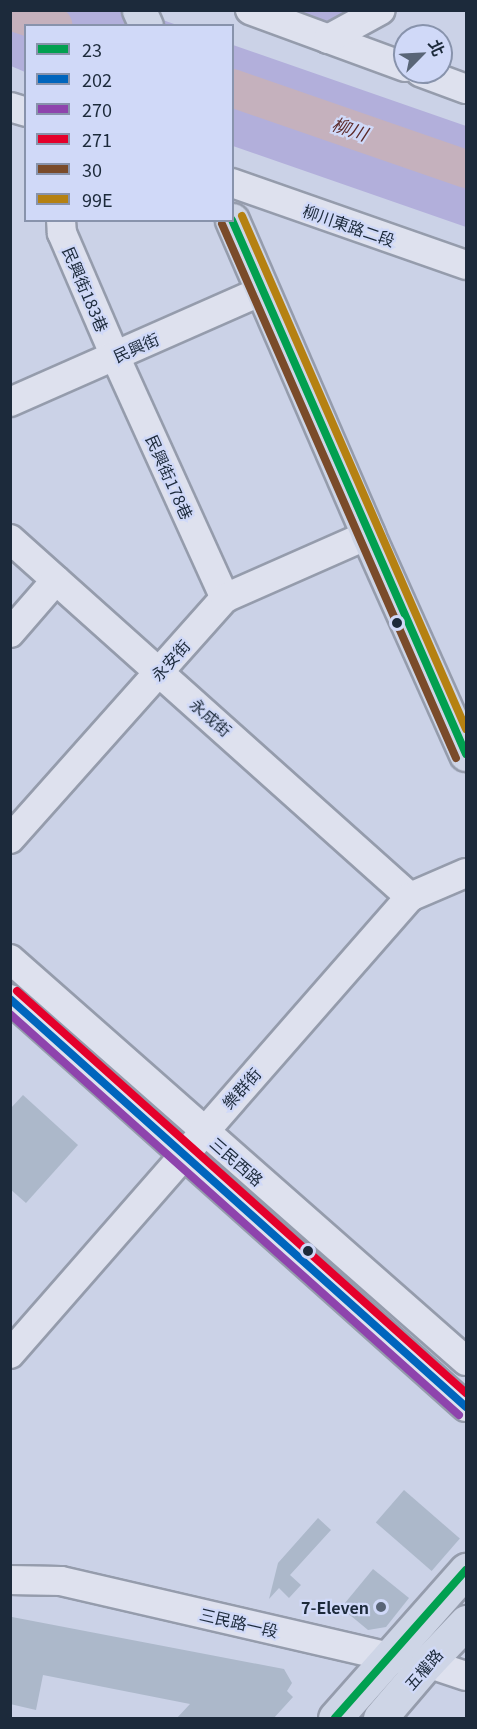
<!DOCTYPE html>
<html>
<head>
<meta charset="utf-8">
<style>
	body { margin:0 }
	#map { position:relative; width:477px; height:1729px; overflow:hidden; background:#cbd2e7; font-family:Georgia,"Noto Sans TC",serif }
	div>[style] { position:absolute }
	.green>* { inset:0; background:#b2afdb }
	.river>* { height:38px; margin:-19px; padding:0 19px; transform-origin:19px; border-radius:19px; background:#c5b1bd }
	.building>* { inset:0; background:#acb8ca; transform-origin:0 0 }
	.roads { filter:drop-shadow(2px 0 #959cac) drop-shadow(-2px 0 #959cac) drop-shadow(0 2px #959cac) drop-shadow(0 -2px #959cac) }
	.minor>* { height:28px; margin:-14px; padding:0 14px; transform-origin:14px; border-radius:14px; background:#dee1ee }
	.major>* { height:33px; margin:-16.5px; padding:0 16.5px; transform-origin:16.5px; border-radius:16.5px; background:#ced5e6 }
	.bus-1>* { height:8px; margin:-4px; padding:0 4px; transform-origin:4px; border-radius:4px; background:#01a050 }
	.bus-2>* { height:8px; margin:-4px; padding:0 4px; transform-origin:4px; border-radius:4px; background:#0065bd }
	.bus-3>* { height:8px; margin:-4px; padding:0 4px; transform-origin:4px; border-radius:4px; background:#8e44ad }
	.bus-4>* { height:8px; margin:-4px; padding:0 4px; transform-origin:4px; border-radius:4px; background:#e4002b }
	.bus-5>* { height:8px; margin:-4px; padding:0 4px; transform-origin:4px; border-radius:4px; background:#7a4b2a }
	.bus-6>* { height:8px; margin:-4px; padding:0 4px; transform-origin:4px; border-radius:4px; background:#b58112 }
	.dots>* { width:16px; height:16px; translate:-50% -50%; box-sizing:border-box; border:3px solid #d0d9f8; border-radius:50% }
	span { translate:-50% -50%; white-space:nowrap; text-align:center; line-height:1.15; -webkit-text-stroke:4.5px #d0d9f8; paint-order:stroke }
	.street-label { font-size:16px; color:#1c2a3b }
	.poi-label { font-size:16px; color:#1c2a3b; font-weight:700 }
	.right { translate:-100% -50%; text-align:right }
	.water-label { font-size:18px; color:#5c2a2a; font-style:italic }
	.frame { position:absolute; inset:0; border:12px solid #1c2a3b; pointer-events:none }
	.legend { position:absolute; left:24px; top:24px; width:210px; height:198px; box-sizing:border-box; background:#d0d9f8; border:2px solid #8893ac; margin:0; padding:8px 10px; list-style:none; font-size:18px; color:#1c2a3b }
	.legend li { display:flex; align-items:center; gap:12px; height:30px }
	.legend b { width:30px; border:2px solid #8893ac }
	.north { position:absolute; left:393px; top:24px; width:60px; height:60px; box-sizing:border-box; background:#d0d9f8; border:2px solid #8893ac; border-radius:50%; rotate:66deg; font-size:16px; font-weight:700; line-height:24px; text-align:center; color:#1c2a3b }
	.north::after { content:''; display:block; margin:auto; width:21px; height:27px; background:#596577; clip-path:polygon(50% 0,100% 100%,50% 72%,0 100%) }
</style>
</head>
<body>
<div id="map">
	<div class="green">
		<i style="clip-path:polygon(10px 11px,137px 11px,177px 25px,26px 26px,25px 72px,11px 66px)"></i>
		<i style="clip-path:polygon(297px 11px,350px 11px,324px 22px)"></i>
		<i style="clip-path:polygon(233px 45px,466px 126px,466px 227px,233px 146px)"></i>
	</div>
	<div class="river">
		<i style="left:10px;top:11px;width:46px;rotate:18.8deg"></i>
		<i style="left:232px;top:88px;width:248px;rotate:19.1deg"></i>
	</div>
	<div class="building">
		<i style="clip-path:polygon(23px 1095px,78px 1145px,26px 1203px,10px 1189px,10px 1109px)"></i>
		<i style="left:404px;top:1490px;width:74px;height:43px;rotate:41deg"></i>
		<i style="clip-path:polygon(318px 1518px,331px 1530px,290px 1575px,301px 1585px,289px 1598px,279px 1588px,269px 1599px,278px 1563px)"></i>
		<i style="clip-path:polygon(373px 1569px,409px 1598px,386px 1627px,368px 1630px,345px 1611px,345px 1603px)"></i>
		<i style="clip-path:polygon(12px 1617px,284px 1669px,292px 1683px,287px 1691px,293px 1697px,273px 1719px,176px 1719px,190px 1704px,43px 1675px,36px 1710px,10px 1704px)"></i>
	</div>
	<div class="roads">
		<div class="minor">
			<i style="left:250px;top:10px;width:165px;rotate:20.2deg"></i>
			<i style="left:328px;top:39px;width:60px;rotate:-28.7deg"></i>
			<i style="left:420px;top:72px;width:49px;rotate:20.3deg"></i>
			<i style="left:10px;top:107px;width:17px;rotate:17deg"></i>
			<i style="left:232px;top:183px;width:248px;rotate:19.3deg"></i>
			<i style="left:61px;top:220px;width:13px;rotate:86deg"></i>
			<i style="left:62px;top:233px;width:134px;rotate:66.7deg"></i>
			<i style="left:115px;top:356px;width:266px;rotate:65.6deg"></i>
			<i style="left:10px;top:402px;width:275px;rotate:-23.8deg"></i>
			<i style="left:10px;top:539px;width:537px;rotate:41.83deg"></i>
			<i style="left:10px;top:633px;width:70px;rotate:-49deg"></i>
			<i style="left:10px;top:839px;width:323px;rotate:-48.3deg"></i>
			<i style="left:225px;top:598px;width:156px;rotate:-23.8deg"></i>
			<i style="left:10px;top:959px;width:608px;rotate:41.4deg"></i>
			<i style="left:10px;top:999px;width:612px;rotate:41.82deg"></i>
			<i style="left:10px;top:1354px;width:607px;rotate:-48.81deg"></i>
			<i style="left:410px;top:897px;width:61px;rotate:-23.2deg"></i>
			<i style="left:10px;top:1580px;width:51px;rotate:1.1deg"></i>
			<i style="left:61px;top:1581px;width:337px;rotate:13deg"></i>
			<i style="left:389px;top:1657px;width:38px;rotate:9deg"></i>
			<i style="left:427px;top:1663px;width:41px;rotate:18.4deg"></i>
		</div>
		<div class="major">
			<i style="left:139px;top:10px;width:17px;rotate:66deg"></i>
			<i style="left:232px;top:220px;width:343px;rotate:66.6deg"></i>
			<i style="left:368px;top:535px;width:240px;rotate:65.9deg"></i>
			<i style="left:335px;top:1718px;width:198px;rotate:-48.5deg"></i>
			<i style="left:380px;top:1718px;width:72px;rotate:-49.5deg"></i>
			<i style="left:427px;top:1663px;width:57px;rotate:-46.4deg"></i>
		</div>
	</div>
	<div class="bus-1">
		<i style="left:232px;top:220px;width:583px;rotate:66.34deg"></i>
		<i style="left:335px;top:1718px;width:198px;rotate:-48.5deg"></i>
	</div>
	<div class="bus-2">
		<i style="left:10px;top:999px;width:612px;rotate:41.82deg"></i>
	</div>
	<div class="bus-3">
		<i style="left:10px;top:1014px;width:602px;rotate:41.77deg"></i>
	</div>
	<div class="bus-4">
		<i style="left:17px;top:991px;width:603px;rotate:41.84deg"></i>
	</div>
	<div class="bus-5">
		<i style="left:222px;top:224px;width:583px;rotate:66.34deg"></i>
	</div>
	<div class="bus-6">
		<i style="left:242px;top:216px;width:560px;rotate:66.41deg"></i>
	</div>
	<div class="dots">
		<i style="left:397px;top:623px;background:#1c2a3b"></i>
		<i style="left:308px;top:1251px;background:#1c2a3b"></i>
		<i style="left:381px;top:1607px;background:#596577"></i>
	</div>
	<div class="street-label">
		<span style="left:349px;top:225px;rotate:19deg">柳川東路二段</span>
		<span style="left:86px;top:289px;rotate:67deg">民興街183巷</span>
		<span style="left:136px;top:347px;rotate:-24deg">民興街</span>
		<span style="left:170px;top:477px;rotate:66deg">民興街178巷</span>
		<span style="left:170px;top:660px;rotate:-48deg">永安街</span>
		<span style="left:211px;top:717px;rotate:41deg">永成街</span>
		<span style="left:241px;top:1088px;rotate:-48deg">樂群街</span>
		<span style="left:237px;top:1161px;rotate:41deg">三民西路</span>
		<span style="left:239px;top:1622px;rotate:13deg">三民路一段</span>
		<span style="left:423px;top:1669px;rotate:-49deg">五權路</span>
	</div>
	<div class="poi-label">
		<span class="right" style="left:369px;top:1607px">7-Eleven</span>
	</div>
	<div class="water-label">
		<span style="left:350px;top:128px;rotate:19deg">柳川</span>
	</div>
	<div class="frame"></div>
	<ul class="legend">
	<li><b style="height:8px;background:#01a050"></b>23</li>
	<li><b style="height:8px;background:#0065bd"></b>202</li>
	<li><b style="height:8px;background:#8e44ad"></b>270</li>
	<li><b style="height:8px;background:#e4002b"></b>271</li>
	<li><b style="height:8px;background:#7a4b2a"></b>30</li>
	<li><b style="height:8px;background:#b58112"></b>99E</li>
	</ul>
	<div class="north">北</div>
</div>
</body>
</html>
